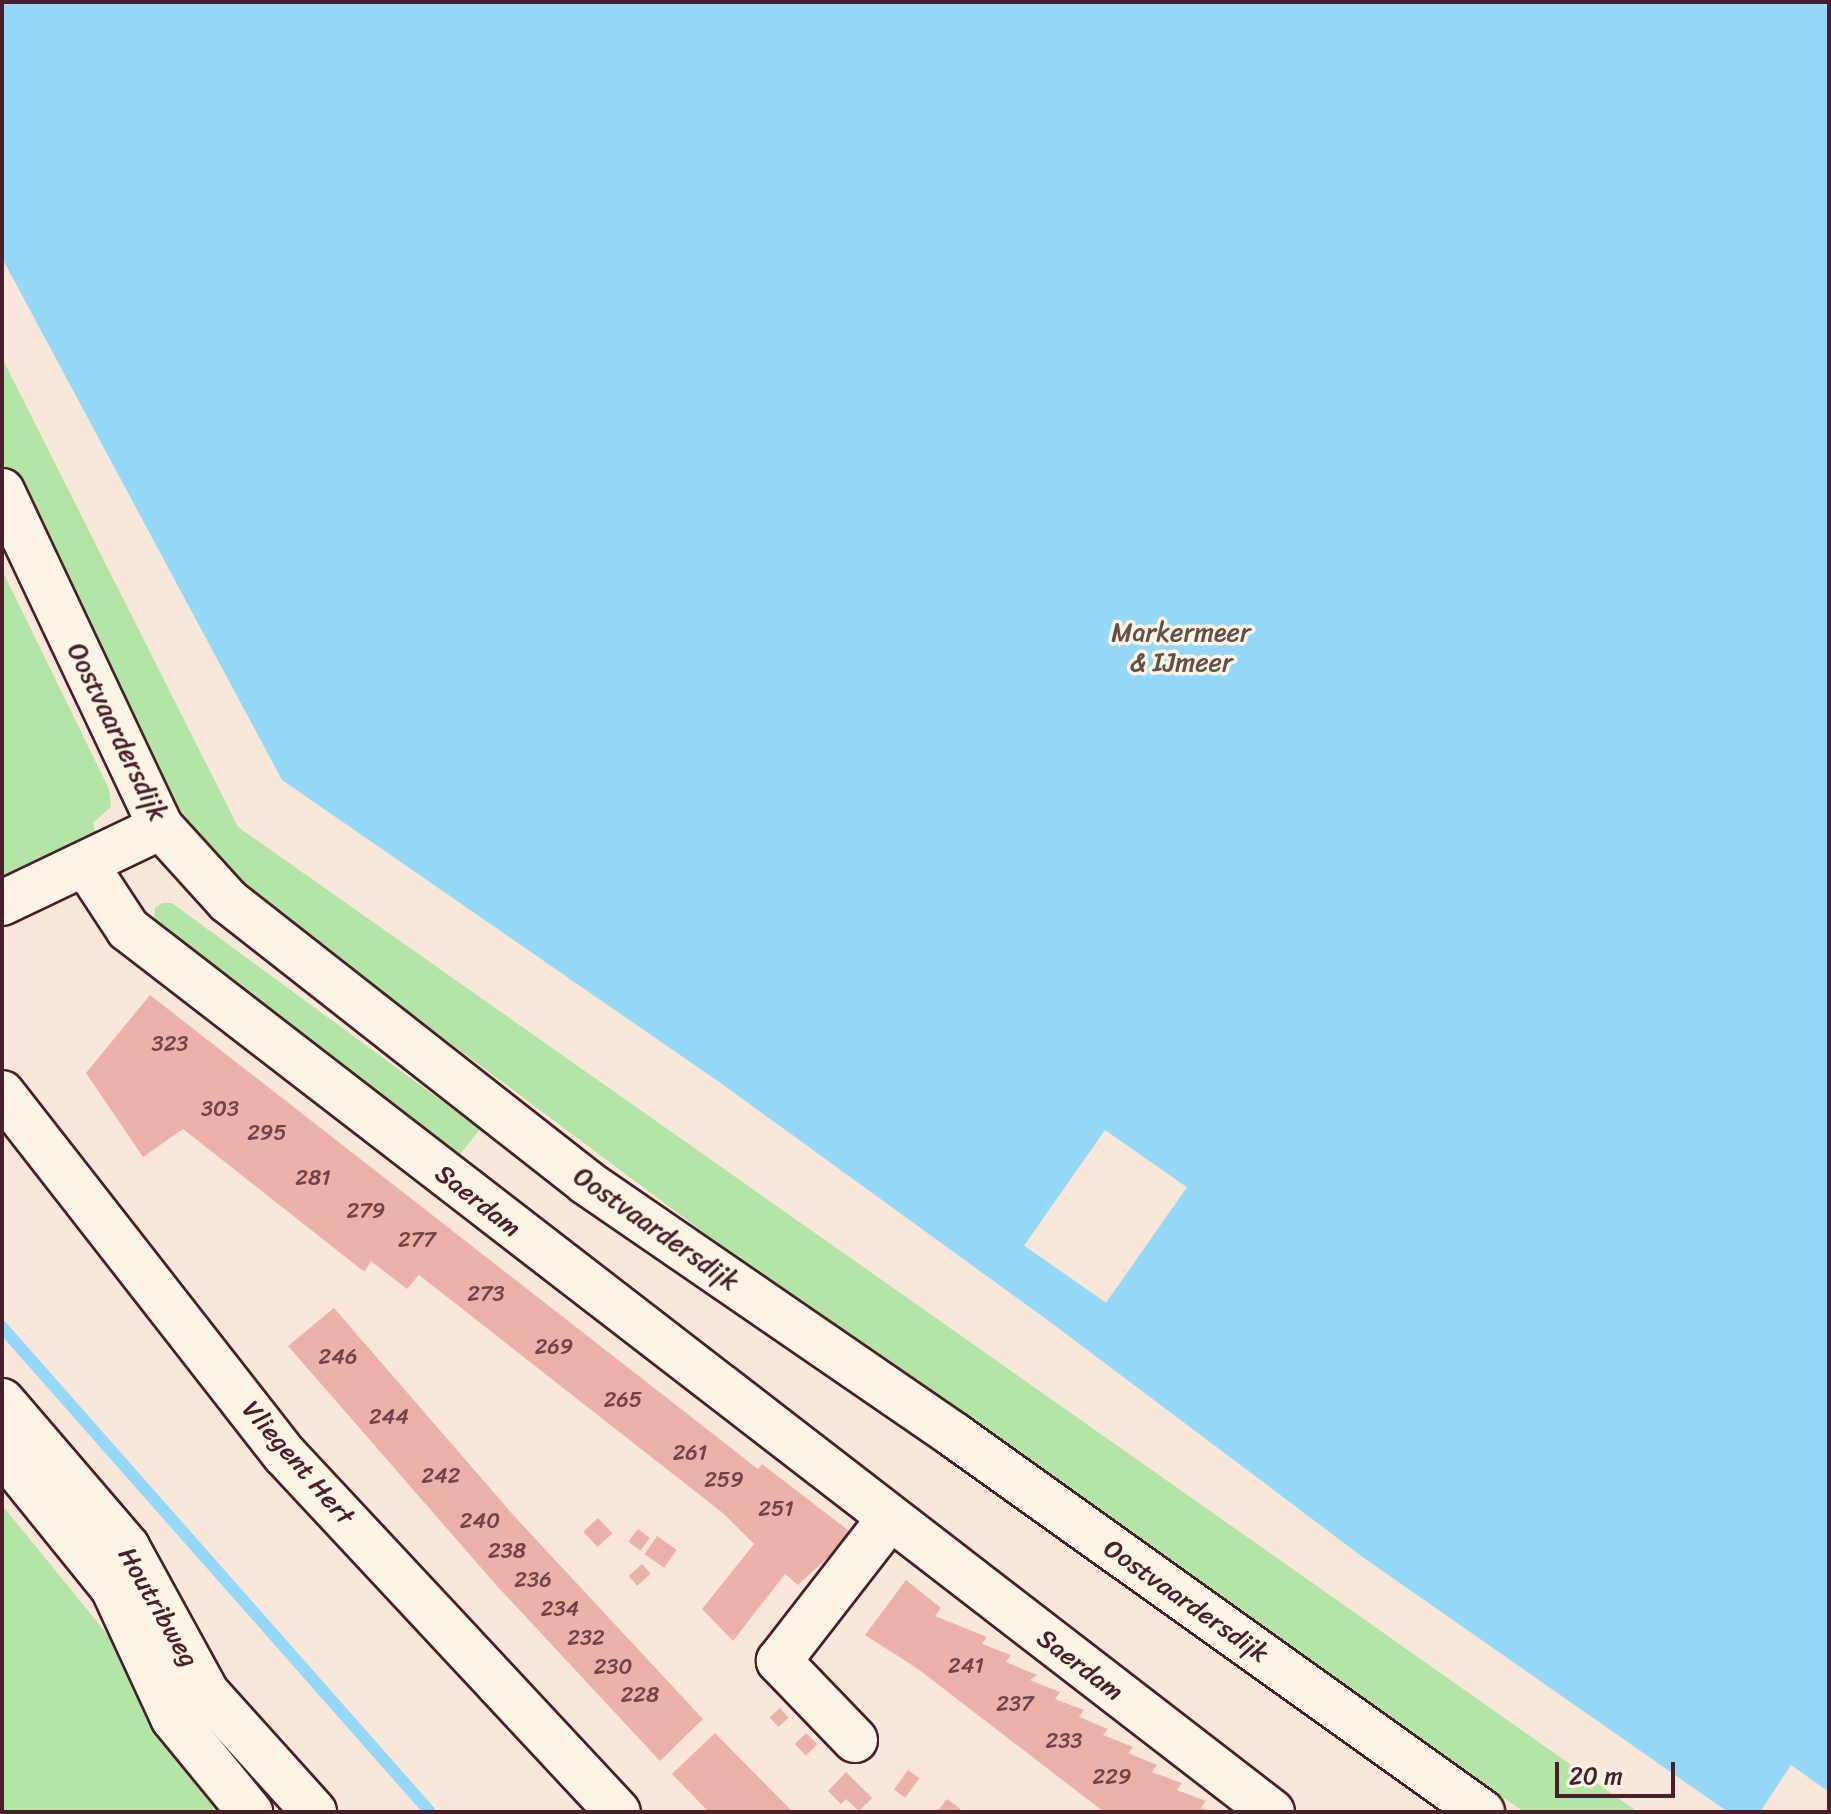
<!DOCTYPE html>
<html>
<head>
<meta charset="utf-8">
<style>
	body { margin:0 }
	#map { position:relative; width:1831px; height:1814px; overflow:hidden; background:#f9e8d9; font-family:Sriracha,sans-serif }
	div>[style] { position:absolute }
	.green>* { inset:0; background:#b2e5a6 }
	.water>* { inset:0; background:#96d8f8 }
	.pier>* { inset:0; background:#f9e8d9; transform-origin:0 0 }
	.stream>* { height:12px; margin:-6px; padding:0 6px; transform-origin:6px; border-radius:6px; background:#96d8f8 }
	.building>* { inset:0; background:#ecb2a9; transform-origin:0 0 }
	.roads { filter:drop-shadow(2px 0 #4a1f2b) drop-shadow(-2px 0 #4a1f2b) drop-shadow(0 2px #4a1f2b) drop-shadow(0 -2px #4a1f2b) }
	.street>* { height:44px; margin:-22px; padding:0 22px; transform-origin:22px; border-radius:22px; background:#fcf5e5 }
	.secondary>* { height:44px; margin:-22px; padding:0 22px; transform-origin:22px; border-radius:22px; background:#fcf5e5 }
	span { translate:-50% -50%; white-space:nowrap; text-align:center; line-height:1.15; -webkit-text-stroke:7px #fcf5e5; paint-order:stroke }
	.number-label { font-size:22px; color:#72444a }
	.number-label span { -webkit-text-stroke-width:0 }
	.park-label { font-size:26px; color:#64504a }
	.street-label { font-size:26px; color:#4a1f2b }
	.frame { position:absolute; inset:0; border:4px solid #4a1f2b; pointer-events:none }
	.scale { position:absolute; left:1555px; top:1762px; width:120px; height:36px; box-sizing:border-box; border:4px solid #4a1f2b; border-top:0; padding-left:10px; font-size:24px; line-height:28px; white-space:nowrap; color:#4a1f2b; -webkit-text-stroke:6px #fcf5e5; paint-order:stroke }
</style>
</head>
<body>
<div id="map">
	<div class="green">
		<i style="clip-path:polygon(2px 358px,238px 827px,1638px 1812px,1524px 1812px,794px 1300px,283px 918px,222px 861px,174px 803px,129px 708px,24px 526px,2px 467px)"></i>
		<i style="clip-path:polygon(2px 570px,109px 789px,111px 807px,93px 823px,98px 841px,2px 887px)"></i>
		<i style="clip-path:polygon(162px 903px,172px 903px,480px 1129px,450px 1167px,154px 922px,155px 908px)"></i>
		<i style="clip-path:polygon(2px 1505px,252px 1812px,2px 1812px)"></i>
	</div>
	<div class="water">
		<i style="clip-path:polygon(2px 2px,1829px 2px,1829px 1812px,1728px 1812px,1364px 1558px,1046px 1319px,722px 1084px,282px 780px,2px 258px)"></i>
	</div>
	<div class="pier">
		<i style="left:1105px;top:1130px;width:100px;height:141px;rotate:35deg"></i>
		<i style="clip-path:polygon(1791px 1765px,1829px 1792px,1829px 1812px,1760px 1812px)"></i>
	</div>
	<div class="stream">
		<i style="left:2px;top:1327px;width:647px;rotate:48.57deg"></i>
	</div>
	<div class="building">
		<i style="clip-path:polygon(150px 995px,758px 1469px,762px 1464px,853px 1534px,798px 1585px,785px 1574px,733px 1641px,702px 1609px,754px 1544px,724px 1514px,419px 1275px,407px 1289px,371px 1261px,365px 1271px,362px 1270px,183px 1129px,143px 1157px,86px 1073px)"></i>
		<i style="clip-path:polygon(334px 1308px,515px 1517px,703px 1719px,660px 1761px,497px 1586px,288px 1346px)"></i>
		<i style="left:598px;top:1518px;width:21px;height:20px;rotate:47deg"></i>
		<i style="left:638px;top:1529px;width:15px;height:16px;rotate:37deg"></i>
		<i style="left:657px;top:1536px;width:24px;height:22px;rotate:35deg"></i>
		<i style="left:642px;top:1564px;width:13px;height:18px;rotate:48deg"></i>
		<i style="clip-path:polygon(906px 1580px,941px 1608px,935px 1616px,987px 1637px,982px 1644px,1011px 1655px,1006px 1662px,1037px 1675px,1030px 1680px,1060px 1692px,1055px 1699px,1084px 1710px,1079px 1717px,1108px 1729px,1103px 1735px,1133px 1747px,1128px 1753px,1157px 1765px,1152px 1772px,1182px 1783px,1177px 1790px,1206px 1801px,1201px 1808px,1212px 1812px,1104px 1812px,918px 1669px,865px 1635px)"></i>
		<i style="left:780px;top:1708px;width:13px;height:14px;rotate:48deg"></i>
		<i style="clip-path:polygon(715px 1733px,771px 1790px,793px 1812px,709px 1812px,701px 1804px,672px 1774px)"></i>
		<i style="left:806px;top:1733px;width:16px;height:16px;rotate:45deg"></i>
		<i style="left:908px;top:1770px;width:14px;height:24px;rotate:36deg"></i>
		<i style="clip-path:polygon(846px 1772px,872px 1798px,859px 1811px,846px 1799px,841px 1804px,828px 1791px)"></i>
		<i style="clip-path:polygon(947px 1799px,958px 1807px,963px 1812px,937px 1812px)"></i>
	</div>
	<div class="roads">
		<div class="street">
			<i style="left:86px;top:865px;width:77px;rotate:56.7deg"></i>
			<i style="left:128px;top:929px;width:1445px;rotate:37.66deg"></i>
			<i style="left:2px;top:903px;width:176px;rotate:-25.5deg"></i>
			<i style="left:2px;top:1093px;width:459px;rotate:52deg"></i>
			<i style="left:285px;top:1455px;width:488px;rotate:47deg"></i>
			<i style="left:855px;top:1740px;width:110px;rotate:-133.9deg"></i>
			<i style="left:779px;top:1661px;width:180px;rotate:-52.2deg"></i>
		</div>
		<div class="secondary">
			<i style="left:2px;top:491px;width:372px;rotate:64.7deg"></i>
			<i style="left:161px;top:827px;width:100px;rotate:47.8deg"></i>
			<i style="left:228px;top:901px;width:455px;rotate:38.1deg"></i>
			<i style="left:586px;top:1182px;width:447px;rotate:34.5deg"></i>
			<i style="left:954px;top:1435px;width:649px;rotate:35.53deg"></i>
			<i style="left:2px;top:1401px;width:192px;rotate:49.4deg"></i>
			<i style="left:127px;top:1547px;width:166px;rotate:61.3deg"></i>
			<i style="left:207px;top:1693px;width:160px;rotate:48deg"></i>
			<i style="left:2px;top:1451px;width:176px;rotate:51deg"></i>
			<i style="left:113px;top:1588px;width:143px;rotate:65.2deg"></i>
			<i style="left:173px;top:1718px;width:122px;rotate:50.7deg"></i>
		</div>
	</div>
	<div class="number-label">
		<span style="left:170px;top:1044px">323</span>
		<span style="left:220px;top:1109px">303</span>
		<span style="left:267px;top:1133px">295</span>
		<span style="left:313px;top:1178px">281</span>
		<span style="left:366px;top:1211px">279</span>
		<span style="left:417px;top:1240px">277</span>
		<span style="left:486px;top:1294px">273</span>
		<span style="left:554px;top:1347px">269</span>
		<span style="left:338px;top:1357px">246</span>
		<span style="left:623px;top:1400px">265</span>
		<span style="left:389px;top:1417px">244</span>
		<span style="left:690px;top:1453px">261</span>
		<span style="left:441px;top:1476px">242</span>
		<span style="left:724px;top:1480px">259</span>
		<span style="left:776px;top:1509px">251</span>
		<span style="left:480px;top:1521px">240</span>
		<span style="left:507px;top:1551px">238</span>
		<span style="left:533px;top:1580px">236</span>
		<span style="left:560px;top:1609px">234</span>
		<span style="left:586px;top:1638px">232</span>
		<span style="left:966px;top:1666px">241</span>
		<span style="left:613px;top:1667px">230</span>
		<span style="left:640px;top:1695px">228</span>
		<span style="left:1015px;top:1704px">237</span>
		<span style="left:1064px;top:1741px">233</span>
		<span style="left:1112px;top:1777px">229</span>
	</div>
	<div class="park-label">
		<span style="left:1181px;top:648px">Markermeer<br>&amp; IJmeer</span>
	</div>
	<div class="street-label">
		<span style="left:117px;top:732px;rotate:64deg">Oostvaardersdijk</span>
		<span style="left:478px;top:1201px;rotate:38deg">Saerdam</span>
		<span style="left:656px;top:1229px;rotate:35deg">Oostvaardersdijk</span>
		<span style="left:298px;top:1463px;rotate:49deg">Vliegent Hert</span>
		<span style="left:1186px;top:1601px;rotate:35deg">Oostvaardersdijk</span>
		<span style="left:158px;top:1607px;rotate:60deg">Houtribweg</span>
		<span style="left:1080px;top:1665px;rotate:37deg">Saerdam</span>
	</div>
	<div class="frame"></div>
	<div class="scale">20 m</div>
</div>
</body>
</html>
